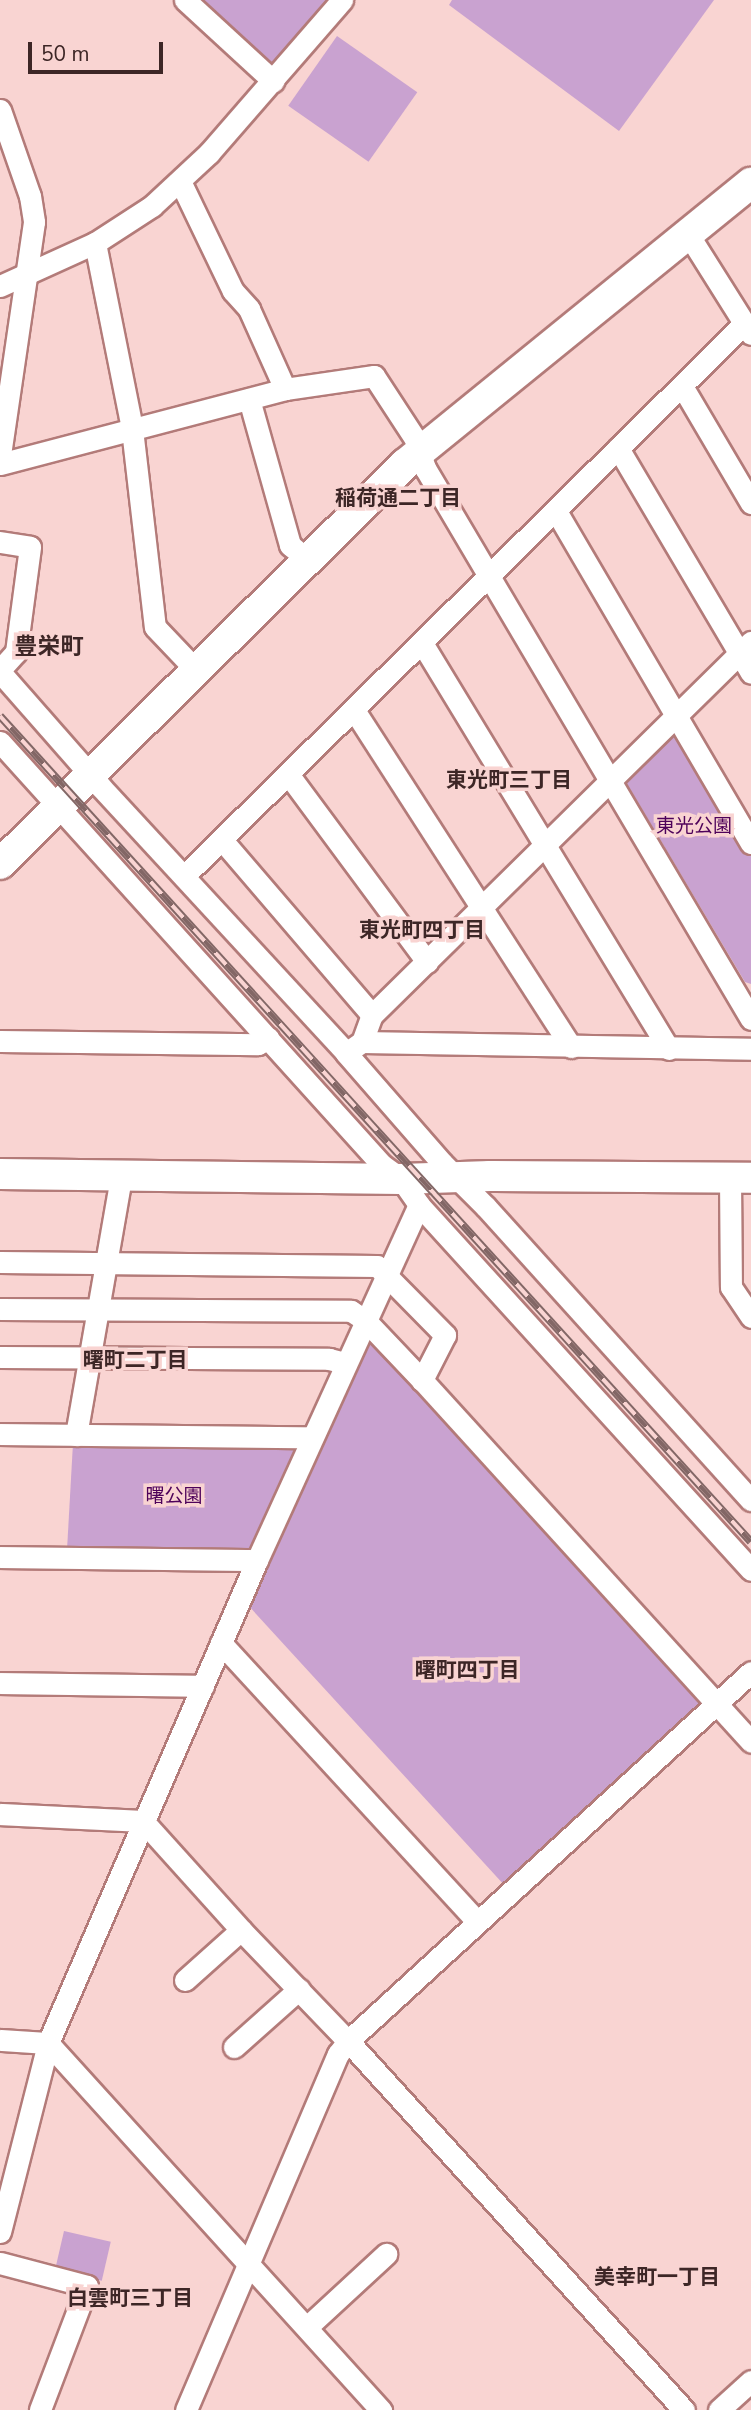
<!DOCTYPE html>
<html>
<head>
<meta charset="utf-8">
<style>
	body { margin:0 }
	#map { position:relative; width:751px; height:2410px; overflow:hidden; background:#f9d4d2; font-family:"Nunito Sans","Noto Sans JP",sans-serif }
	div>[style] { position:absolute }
	.green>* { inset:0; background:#c9a2d0; transform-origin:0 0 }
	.roads { filter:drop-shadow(2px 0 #b37b79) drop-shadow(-2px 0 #b37b79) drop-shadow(0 2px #b37b79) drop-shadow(0 -2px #b37b79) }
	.street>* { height:21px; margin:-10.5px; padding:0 10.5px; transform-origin:10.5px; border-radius:10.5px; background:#fff }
	.secondary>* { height:30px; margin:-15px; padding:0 15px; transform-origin:15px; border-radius:15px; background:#fff }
	.rail>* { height:8px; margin-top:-4px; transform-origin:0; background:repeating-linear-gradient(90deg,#f9d4d2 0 16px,#836766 0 32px); box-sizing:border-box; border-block:2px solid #836766 }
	span { translate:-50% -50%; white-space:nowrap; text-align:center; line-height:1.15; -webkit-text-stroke:7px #f9d4d2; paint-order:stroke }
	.park-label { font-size:19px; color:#4e025a }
	.neighbourhood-label { font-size:21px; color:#3d2626; font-weight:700 }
	.quarter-label { font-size:23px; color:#3d2626; font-weight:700 }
	.scale { position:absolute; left:28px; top:42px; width:135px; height:32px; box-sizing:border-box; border:4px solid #3d2626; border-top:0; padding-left:9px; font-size:21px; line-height:24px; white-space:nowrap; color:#3d2626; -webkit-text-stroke:5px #f9d4d2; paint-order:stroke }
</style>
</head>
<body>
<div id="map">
	<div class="green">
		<i style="clip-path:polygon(196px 0,329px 0,275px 62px,266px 63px)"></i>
		<i style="clip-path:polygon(452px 0,714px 0,619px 131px,449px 5px)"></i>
		<i style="left:337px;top:36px;width:98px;height:85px;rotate:35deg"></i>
		<i style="clip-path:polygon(672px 731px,679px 732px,751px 852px,751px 984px,745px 982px,627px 784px,628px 775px)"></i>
		<i style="clip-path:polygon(370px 1339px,700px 1699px,700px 1708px,506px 1887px,247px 1604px,362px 1340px)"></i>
		<i style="clip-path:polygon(73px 1443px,293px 1444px,298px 1449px,256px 1546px,248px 1551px,67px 1550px)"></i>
		<i style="left:64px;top:2231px;width:48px;height:40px;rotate:13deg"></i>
	</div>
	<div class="roads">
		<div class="street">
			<i style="left:185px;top:0;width:120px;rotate:42.6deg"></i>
			<i style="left:0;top:110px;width:91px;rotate:70.8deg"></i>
			<i style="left:30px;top:196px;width:26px;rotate:81deg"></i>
			<i style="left:34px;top:222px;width:234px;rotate:98.3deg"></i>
			<i style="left:180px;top:181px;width:122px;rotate:64.3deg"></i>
			<i style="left:233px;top:291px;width:24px;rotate:48deg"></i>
			<i style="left:249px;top:309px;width:88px;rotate:65.8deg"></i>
			<i style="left:688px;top:234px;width:118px;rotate:57.8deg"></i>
			<i style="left:95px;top:243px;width:190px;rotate:78.7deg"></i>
			<i style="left:132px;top:429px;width:199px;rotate:83.4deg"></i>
			<i style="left:155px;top:627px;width:59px;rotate:46.4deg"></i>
			<i style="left:0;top:286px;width:104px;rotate:-24.4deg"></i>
			<i style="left:95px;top:243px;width:68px;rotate:-33deg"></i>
			<i style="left:152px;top:206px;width:78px;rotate:-42.9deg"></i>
			<i style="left:209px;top:153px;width:203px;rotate:-49deg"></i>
			<i style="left:682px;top:386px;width:136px;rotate:59.5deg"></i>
			<i style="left:249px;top:399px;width:152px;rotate:74.3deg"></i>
			<i style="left:290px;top:545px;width:23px;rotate:40deg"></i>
			<i style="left:618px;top:448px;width:261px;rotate:59.4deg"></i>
			<i style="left:0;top:464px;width:295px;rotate:-14.7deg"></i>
			<i style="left:285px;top:389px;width:90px;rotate:-8.3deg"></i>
			<i style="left:374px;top:376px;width:75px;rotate:56.9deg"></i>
			<i style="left:415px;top:439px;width:31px;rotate:71deg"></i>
			<i style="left:425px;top:468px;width:640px;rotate:59.39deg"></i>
			<i style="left:556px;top:511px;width:385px;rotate:59.6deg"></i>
			<i style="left:0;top:542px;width:30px;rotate:9deg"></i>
			<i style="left:30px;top:547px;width:106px;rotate:97.6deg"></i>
			<i style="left:16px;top:652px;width:24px;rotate:132deg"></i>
			<i style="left:422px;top:643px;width:475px;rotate:58.7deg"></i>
			<i style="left:0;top:672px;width:152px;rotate:48.7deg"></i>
			<i style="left:100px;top:786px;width:363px;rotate:47.3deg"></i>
			<i style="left:346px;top:1053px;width:146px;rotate:48.9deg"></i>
			<i style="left:442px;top:1163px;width:62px;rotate:45deg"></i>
			<i style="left:486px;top:1207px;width:395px;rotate:47.9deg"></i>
			<i style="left:354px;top:710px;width:401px;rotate:57.2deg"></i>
			<i style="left:0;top:742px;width:570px;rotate:47.92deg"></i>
			<i style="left:382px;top:1165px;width:24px;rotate:36deg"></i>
			<i style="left:401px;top:1179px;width:32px;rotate:55deg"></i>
			<i style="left:419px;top:1205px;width:493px;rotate:47.7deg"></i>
			<i style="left:288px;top:774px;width:234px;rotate:53.5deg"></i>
			<i style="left:222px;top:840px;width:230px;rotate:49.4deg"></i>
			<i style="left:184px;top:876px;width:786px;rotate:-44.59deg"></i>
			<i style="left:0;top:1041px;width:258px;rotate:0.7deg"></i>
			<i style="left:258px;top:1044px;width:12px;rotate:-31deg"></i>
			<i style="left:362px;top:1042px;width:389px;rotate:1deg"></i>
			<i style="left:346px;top:1053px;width:19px;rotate:-35deg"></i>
			<i style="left:362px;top:1042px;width:29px;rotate:-70deg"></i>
			<i style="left:372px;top:1015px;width:532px;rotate:-44.54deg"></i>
			<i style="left:730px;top:1178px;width:109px;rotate:89.5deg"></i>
			<i style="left:731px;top:1287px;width:36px;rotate:56deg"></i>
			<i style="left:0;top:1262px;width:377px;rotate:0.6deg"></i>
			<i style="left:377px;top:1266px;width:97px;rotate:45.4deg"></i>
			<i style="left:445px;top:1335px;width:51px;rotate:117.1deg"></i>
			<i style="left:0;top:1309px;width:351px;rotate:0.3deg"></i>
			<i style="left:351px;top:1311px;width:17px;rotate:33deg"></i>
			<i style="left:365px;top:1320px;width:83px;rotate:46.5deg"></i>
			<i style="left:422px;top:1380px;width:489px;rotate:47.7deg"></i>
			<i style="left:0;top:1357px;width:329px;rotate:0.3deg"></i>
			<i style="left:329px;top:1359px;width:16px;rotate:14deg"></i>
			<i style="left:0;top:1434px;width:312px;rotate:0.6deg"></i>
			<i style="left:76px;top:1435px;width:263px;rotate:-80.1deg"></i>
			<i style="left:0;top:1557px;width:257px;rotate:0.7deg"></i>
			<i style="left:221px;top:1643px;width:379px;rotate:47.4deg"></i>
			<i style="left:0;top:1683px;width:203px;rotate:0.8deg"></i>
			<i style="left:0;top:1814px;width:143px;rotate:2.8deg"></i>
			<i style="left:143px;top:1821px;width:147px;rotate:48deg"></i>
			<i style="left:241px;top:1930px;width:154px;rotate:46.1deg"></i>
			<i style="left:348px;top:2041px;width:499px;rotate:47.7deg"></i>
			<i style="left:185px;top:1980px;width:75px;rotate:-41.8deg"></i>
			<i style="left:0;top:2040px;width:48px;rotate:3.6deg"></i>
			<i style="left:48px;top:2043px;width:496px;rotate:47.8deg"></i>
			<i style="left:234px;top:2047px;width:87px;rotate:-41.7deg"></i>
			<i style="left:0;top:2232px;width:195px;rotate:-75.7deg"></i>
			<i style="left:48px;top:2043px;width:526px;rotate:-66.6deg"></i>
			<i style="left:257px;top:1560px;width:390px;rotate:-65.5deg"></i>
			<i style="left:0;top:2263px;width:90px;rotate:14.8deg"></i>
			<i style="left:87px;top:2286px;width:133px;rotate:110.8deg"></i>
			<i style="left:307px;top:2327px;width:108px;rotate:-42.7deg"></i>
			<i style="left:186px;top:2410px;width:387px;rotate:-66.9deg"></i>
			<i style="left:338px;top:2054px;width:16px;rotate:-52deg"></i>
			<i style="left:348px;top:2041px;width:546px;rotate:-42.48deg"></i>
			<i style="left:719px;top:2410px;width:43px;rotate:-42.2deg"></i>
		</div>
		<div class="secondary">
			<i style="left:0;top:864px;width:569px;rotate:-44.64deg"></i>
			<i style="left:405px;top:464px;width:446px;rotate:-39.1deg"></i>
			<i style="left:0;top:1174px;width:401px;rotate:0.7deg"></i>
			<i style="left:401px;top:1179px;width:89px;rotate:-1.9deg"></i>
			<i style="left:490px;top:1176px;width:261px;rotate:0.4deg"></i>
		</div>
	</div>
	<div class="rail">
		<i style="left:0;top:716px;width:1116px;rotate:47.72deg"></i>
	</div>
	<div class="park-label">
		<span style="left:694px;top:827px">東光公園</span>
		<span style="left:174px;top:1497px">曙公園</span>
	</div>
	<div class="neighbourhood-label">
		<span style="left:398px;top:498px">稲荷通二丁目</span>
		<span style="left:509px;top:780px">東光町三丁目</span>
		<span style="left:422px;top:930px">東光町四丁目</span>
		<span style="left:135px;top:1360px">曙町二丁目</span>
		<span style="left:467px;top:1670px">曙町四丁目</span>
		<span style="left:657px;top:2277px">美幸町一丁目</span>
		<span style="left:130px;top:2298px">白雲町三丁目</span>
	</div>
	<div class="quarter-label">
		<span style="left:49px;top:647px">豊栄町</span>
	</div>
	<div class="scale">50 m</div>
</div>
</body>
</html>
